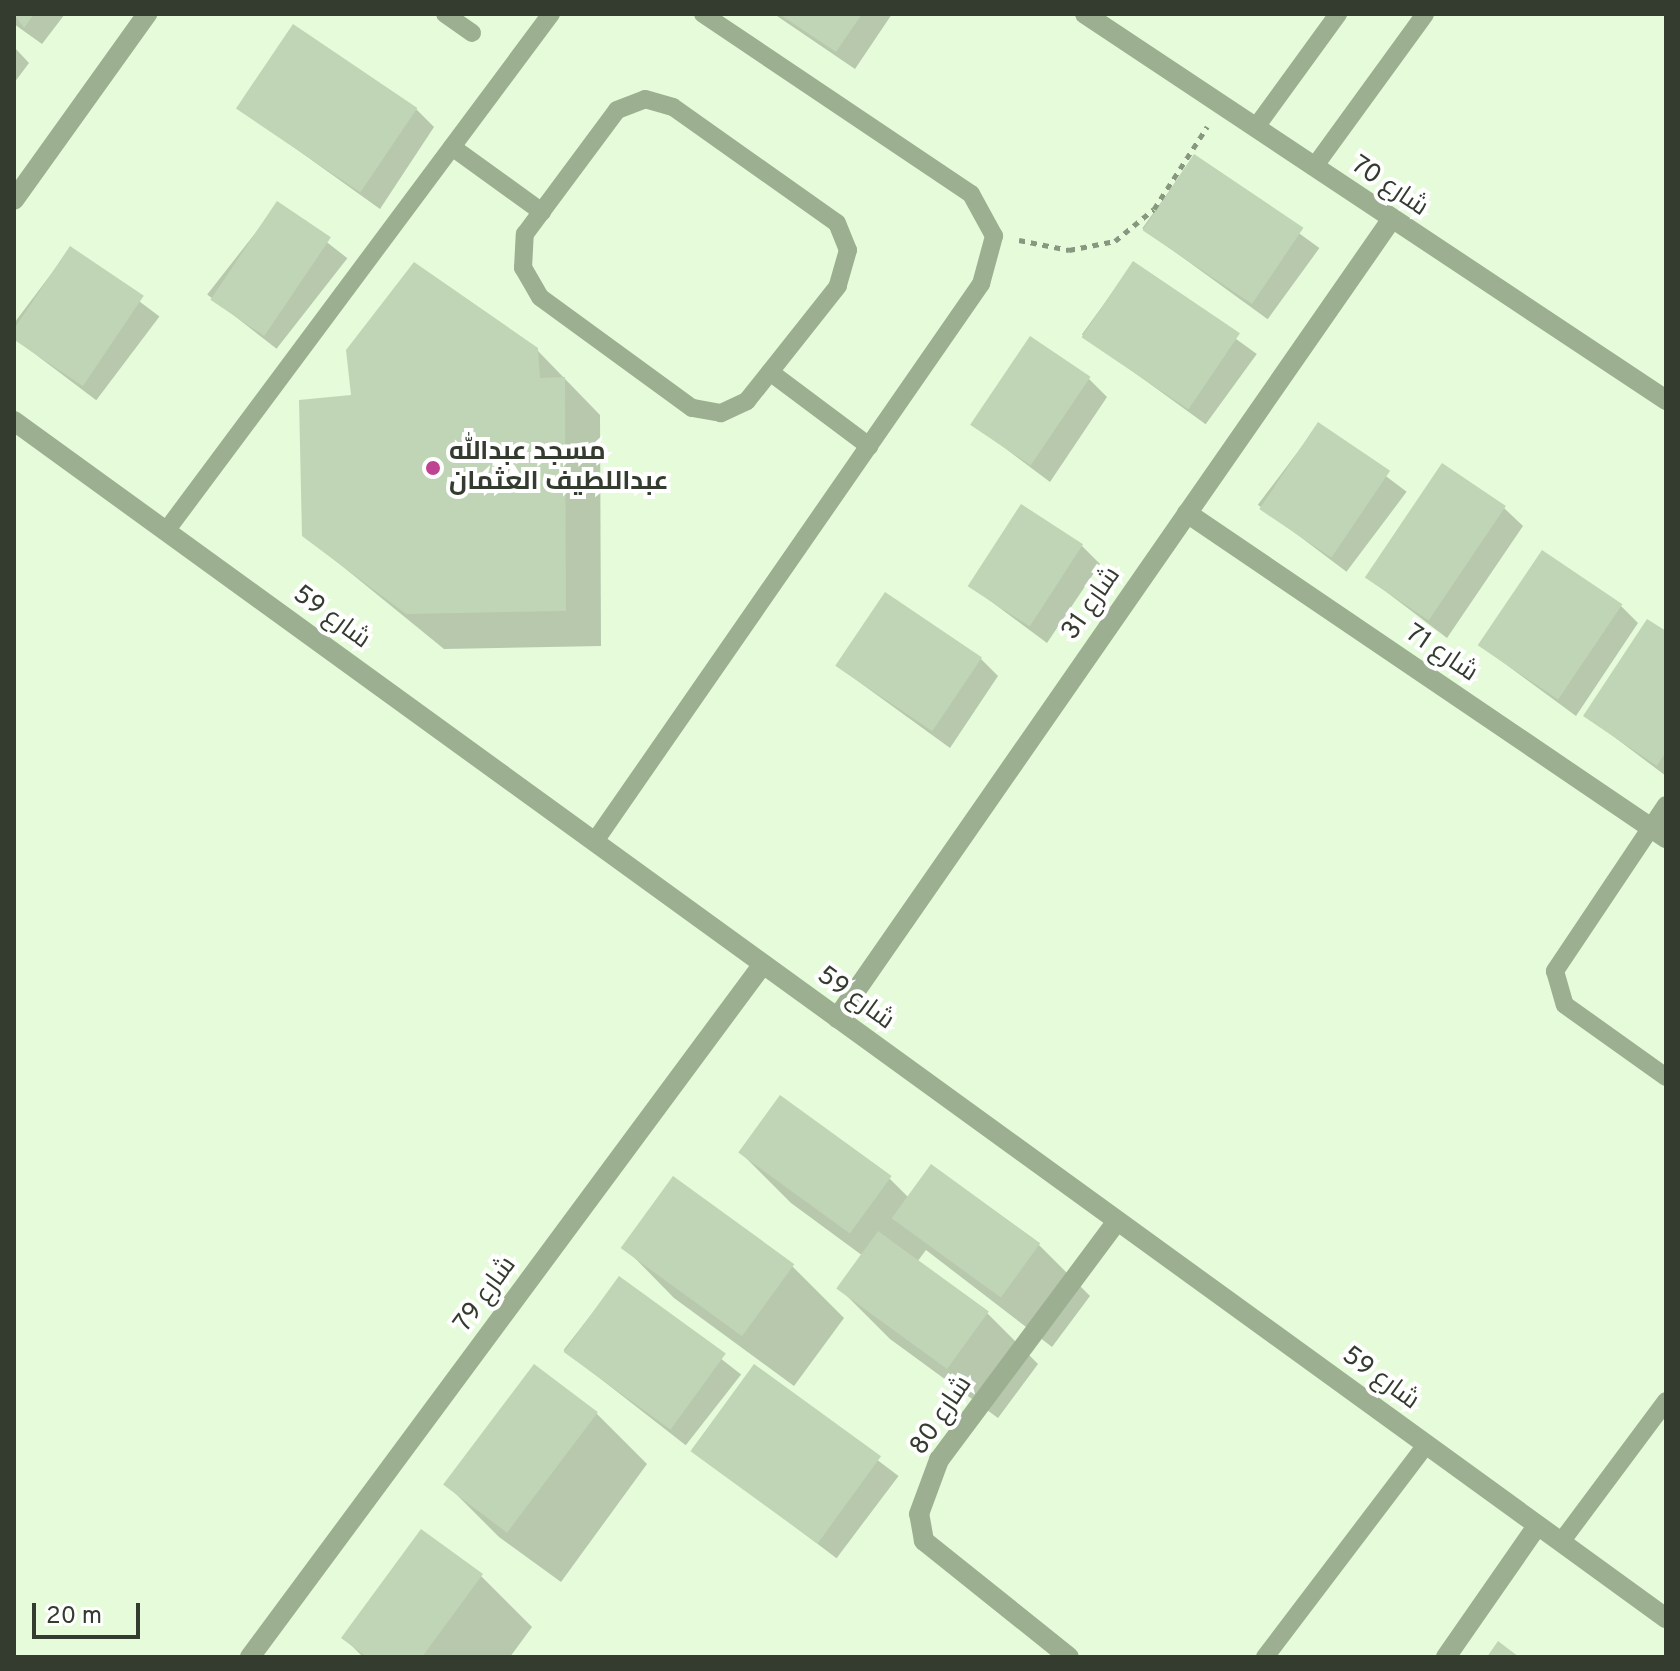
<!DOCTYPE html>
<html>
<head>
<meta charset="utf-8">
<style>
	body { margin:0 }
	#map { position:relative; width:1680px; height:1671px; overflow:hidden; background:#e5fbd9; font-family:Overpass,Cairo,sans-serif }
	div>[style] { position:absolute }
	.shadow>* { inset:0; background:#0003; transform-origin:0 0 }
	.building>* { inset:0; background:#c0d5b5; transform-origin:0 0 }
	.path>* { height:5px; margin-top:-2.5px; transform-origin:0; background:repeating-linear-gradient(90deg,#889780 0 6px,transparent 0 12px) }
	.service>* { height:18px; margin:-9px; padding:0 9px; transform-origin:9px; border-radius:9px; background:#9caf91 }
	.minor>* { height:20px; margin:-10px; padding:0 10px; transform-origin:10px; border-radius:10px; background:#9caf91 }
	.tertiary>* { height:20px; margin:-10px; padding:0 10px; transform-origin:10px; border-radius:10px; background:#9caf91 }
	.dots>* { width:22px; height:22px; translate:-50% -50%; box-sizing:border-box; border:4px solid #fff; border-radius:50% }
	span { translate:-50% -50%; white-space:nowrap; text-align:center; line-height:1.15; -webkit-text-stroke:8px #fff; paint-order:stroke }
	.street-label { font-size:26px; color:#333c2f }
	.poi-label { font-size:26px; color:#333c2f; font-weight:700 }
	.left { translate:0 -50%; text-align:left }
	.frame { position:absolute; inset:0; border:16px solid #333c2f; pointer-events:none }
	.scale { position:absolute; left:32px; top:1603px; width:108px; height:36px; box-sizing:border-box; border:4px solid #333c2f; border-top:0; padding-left:10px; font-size:24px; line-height:28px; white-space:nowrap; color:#333c2f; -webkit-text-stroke:6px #fff; paint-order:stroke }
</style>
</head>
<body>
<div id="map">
	<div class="shadow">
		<i style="clip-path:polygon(14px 14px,65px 14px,42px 44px,14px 24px)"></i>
		<i style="clip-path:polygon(774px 14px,892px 14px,855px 69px)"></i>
		<i style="clip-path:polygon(14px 47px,29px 63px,14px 83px)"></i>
		<i style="clip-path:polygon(239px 108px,416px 109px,434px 127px,380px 209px)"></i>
		<i style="left:1194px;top:157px;width:155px;height:88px;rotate:36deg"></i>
		<i style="left:278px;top:204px;width:88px;height:115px;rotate:38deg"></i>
		<i style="left:70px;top:249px;width:112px;height:105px;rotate:37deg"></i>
		<i style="left:1133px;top:264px;width:153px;height:87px;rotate:36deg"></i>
		<i style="clip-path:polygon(537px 350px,600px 415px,601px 646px,444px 649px,304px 535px,354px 397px)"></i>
		<i style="clip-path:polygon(1089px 379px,1107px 397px,1050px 482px,973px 424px)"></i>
		<i style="left:1318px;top:425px;width:111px;height:100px;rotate:37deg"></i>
		<i style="clip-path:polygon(1504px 508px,1523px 526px,1447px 638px,1368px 578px)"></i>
		<i style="clip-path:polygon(1082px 546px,1100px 564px,1047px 643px,969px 585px)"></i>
		<i style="clip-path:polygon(1620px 605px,1638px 623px,1576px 716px,1481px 646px)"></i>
		<i style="clip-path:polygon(1666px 634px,1666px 776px,1585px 715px)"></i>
		<i style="clip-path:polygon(980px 658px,998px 676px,950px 748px,837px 666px)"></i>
		<i style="clip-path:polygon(740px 1152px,890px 1179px,909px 1198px,932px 1166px,1039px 1245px,1090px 1296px,1052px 1347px,926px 1250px,917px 1262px,987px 1313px,1038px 1364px,998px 1418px,890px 1339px,839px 1288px,863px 1256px,791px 1203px)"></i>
		<i style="clip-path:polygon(674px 1179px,793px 1267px,844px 1318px,794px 1386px,674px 1298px,624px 1247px)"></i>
		<i style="left:619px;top:1279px;width:155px;height:90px;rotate:38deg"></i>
		<i style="left:754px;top:1367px;width:181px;height:103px;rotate:37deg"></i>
		<i style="clip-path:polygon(596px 1413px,647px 1464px,561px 1582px,499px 1537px,448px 1486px)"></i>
		<i style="clip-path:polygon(481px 1576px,532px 1627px,510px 1657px,363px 1657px,344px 1638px)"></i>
	</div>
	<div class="building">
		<i style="clip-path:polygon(14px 14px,34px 14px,24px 28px)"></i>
		<i style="clip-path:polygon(779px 14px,862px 14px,836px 52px)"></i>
		<i style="left:293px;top:24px;width:150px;height:102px;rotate:34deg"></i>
		<i style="left:1194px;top:154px;width:132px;height:92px;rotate:34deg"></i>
		<i style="left:277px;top:201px;width:65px;height:119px;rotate:34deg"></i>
		<i style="left:70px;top:246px;width:89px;height:109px;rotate:34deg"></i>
		<i style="left:1133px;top:261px;width:129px;height:92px;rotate:34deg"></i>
		<i style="clip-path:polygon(414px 262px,538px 348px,540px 378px,565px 377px,566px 611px,406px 614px,302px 536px,299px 400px,351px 395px,346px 350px)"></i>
		<i style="left:1030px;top:336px;width:73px;height:107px;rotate:34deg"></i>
		<i style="left:1318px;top:422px;width:87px;height:105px;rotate:34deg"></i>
		<i style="left:1442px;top:463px;width:77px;height:138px;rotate:34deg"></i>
		<i style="left:1021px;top:504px;width:74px;height:98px;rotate:33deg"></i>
		<i style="left:1542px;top:550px;width:97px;height:115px;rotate:34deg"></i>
		<i style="left:885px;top:592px;width:117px;height:89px;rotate:34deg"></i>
		<i style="clip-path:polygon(1647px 619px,1666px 631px,1666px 752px,1657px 766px,1583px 716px)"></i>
		<i style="left:780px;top:1095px;width:138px;height:71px;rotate:36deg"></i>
		<i style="left:931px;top:1164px;width:135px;height:67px;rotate:36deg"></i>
		<i style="left:673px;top:1176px;width:150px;height:89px;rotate:36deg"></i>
		<i style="left:878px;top:1231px;width:137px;height:71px;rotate:36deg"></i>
		<i style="left:619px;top:1276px;width:132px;height:94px;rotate:36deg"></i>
		<i style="left:534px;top:1364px;width:80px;height:151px;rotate:37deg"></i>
		<i style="left:754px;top:1364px;width:157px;height:108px;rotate:36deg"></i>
		<i style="clip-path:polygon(421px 1529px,483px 1574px,422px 1657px,367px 1657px,341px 1638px)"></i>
		<i style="clip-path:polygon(1498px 1641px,1519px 1657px,1487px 1657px)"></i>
	</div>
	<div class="path">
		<i style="left:1019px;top:240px;width:51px;rotate:11.3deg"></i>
		<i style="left:1069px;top:250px;width:47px;rotate:-11.1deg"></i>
		<i style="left:1115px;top:241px;width:50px;rotate:-39.4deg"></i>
		<i style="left:1154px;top:209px;width:98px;rotate:-57.1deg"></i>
	</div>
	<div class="service">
		<i style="left:445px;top:14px;width:33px;rotate:35deg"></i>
		<i style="left:645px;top:99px;width:29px;rotate:16deg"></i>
		<i style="left:673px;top:107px;width:201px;rotate:35.3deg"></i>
		<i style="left:837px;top:223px;width:29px;rotate:68deg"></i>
		<i style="left:848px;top:250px;width:37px;rotate:106deg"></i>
		<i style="left:838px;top:286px;width:147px;rotate:128.4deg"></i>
		<i style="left:747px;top:401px;width:29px;rotate:155deg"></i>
		<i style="left:721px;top:413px;width:29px;rotate:-170deg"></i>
		<i style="left:692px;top:408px;width:188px;rotate:-143.9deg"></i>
		<i style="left:540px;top:297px;width:34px;rotate:-120deg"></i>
		<i style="left:523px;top:268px;width:34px;rotate:-87deg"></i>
		<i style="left:525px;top:234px;width:154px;rotate:-53.4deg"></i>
		<i style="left:617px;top:110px;width:30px;rotate:-21deg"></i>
		<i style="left:1256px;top:127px;width:140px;rotate:-54deg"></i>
		<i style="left:452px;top:147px;width:111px;rotate:35.8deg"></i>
		<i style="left:1314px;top:167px;width:189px;rotate:-54deg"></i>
		<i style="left:770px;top:372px;width:124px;rotate:36.8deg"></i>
		<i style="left:166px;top:531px;width:645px;rotate:-53.33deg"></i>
		<i style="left:1666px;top:805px;width:200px;rotate:123.8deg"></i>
		<i style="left:1555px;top:971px;width:35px;rotate:74deg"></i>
		<i style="left:1565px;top:1005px;width:124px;rotate:35.5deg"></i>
		<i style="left:595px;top:841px;width:678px;rotate:-55.28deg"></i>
		<i style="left:981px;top:284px;width:50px;rotate:-74.8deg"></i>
		<i style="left:994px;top:236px;width:48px;rotate:-118.7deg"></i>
		<i style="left:971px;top:194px;width:323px;rotate:-146.1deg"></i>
		<i style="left:1561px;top:1542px;width:176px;rotate:-53.3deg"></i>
		<i style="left:1265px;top:1657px;width:266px;rotate:-52.8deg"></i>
	</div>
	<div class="minor">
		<i style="left:1085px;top:14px;width:698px;rotate:33.6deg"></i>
		<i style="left:14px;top:421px;width:2040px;rotate:35.93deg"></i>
		<i style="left:1187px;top:513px;width:579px;rotate:34.16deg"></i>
		<i style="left:837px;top:1018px;width:971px;rotate:-55.23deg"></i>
		<i style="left:250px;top:1657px;width:862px;rotate:-53.49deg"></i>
		<i style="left:1069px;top:1657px;width:186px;rotate:-141.3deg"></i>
		<i style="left:924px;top:1541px;width:27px;rotate:-100deg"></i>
		<i style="left:919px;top:1514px;width:58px;rotate:-69.7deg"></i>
		<i style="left:939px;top:1460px;width:298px;rotate:-53.3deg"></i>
		<i style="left:1446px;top:1657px;width:160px;rotate:-55.2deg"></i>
	</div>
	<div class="tertiary">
		<i style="left:14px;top:200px;width:229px;rotate:-54.4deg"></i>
	</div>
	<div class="dots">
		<i style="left:433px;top:468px;background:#bf4393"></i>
	</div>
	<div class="street-label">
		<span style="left:1389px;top:187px;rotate:34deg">شارع 70</span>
		<span style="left:1092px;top:604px;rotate:-55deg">شارع 31</span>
		<span style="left:331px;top:618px;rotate:36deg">شارع 59</span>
		<span style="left:1441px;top:654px;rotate:34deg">شارع 71</span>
		<span style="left:855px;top:999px;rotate:36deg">شارع 59</span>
		<span style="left:486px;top:1295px;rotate:-54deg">شارع 79</span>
		<span style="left:1380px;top:1379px;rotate:36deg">شارع 59</span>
		<span style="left:942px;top:1416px;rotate:-56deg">شارع 80</span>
	</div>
	<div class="poi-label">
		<span class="left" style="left:449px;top:468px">مسجد عبدالله<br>عبداللطيف العثمان</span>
	</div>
	<div class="frame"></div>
	<div class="scale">20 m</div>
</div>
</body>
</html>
